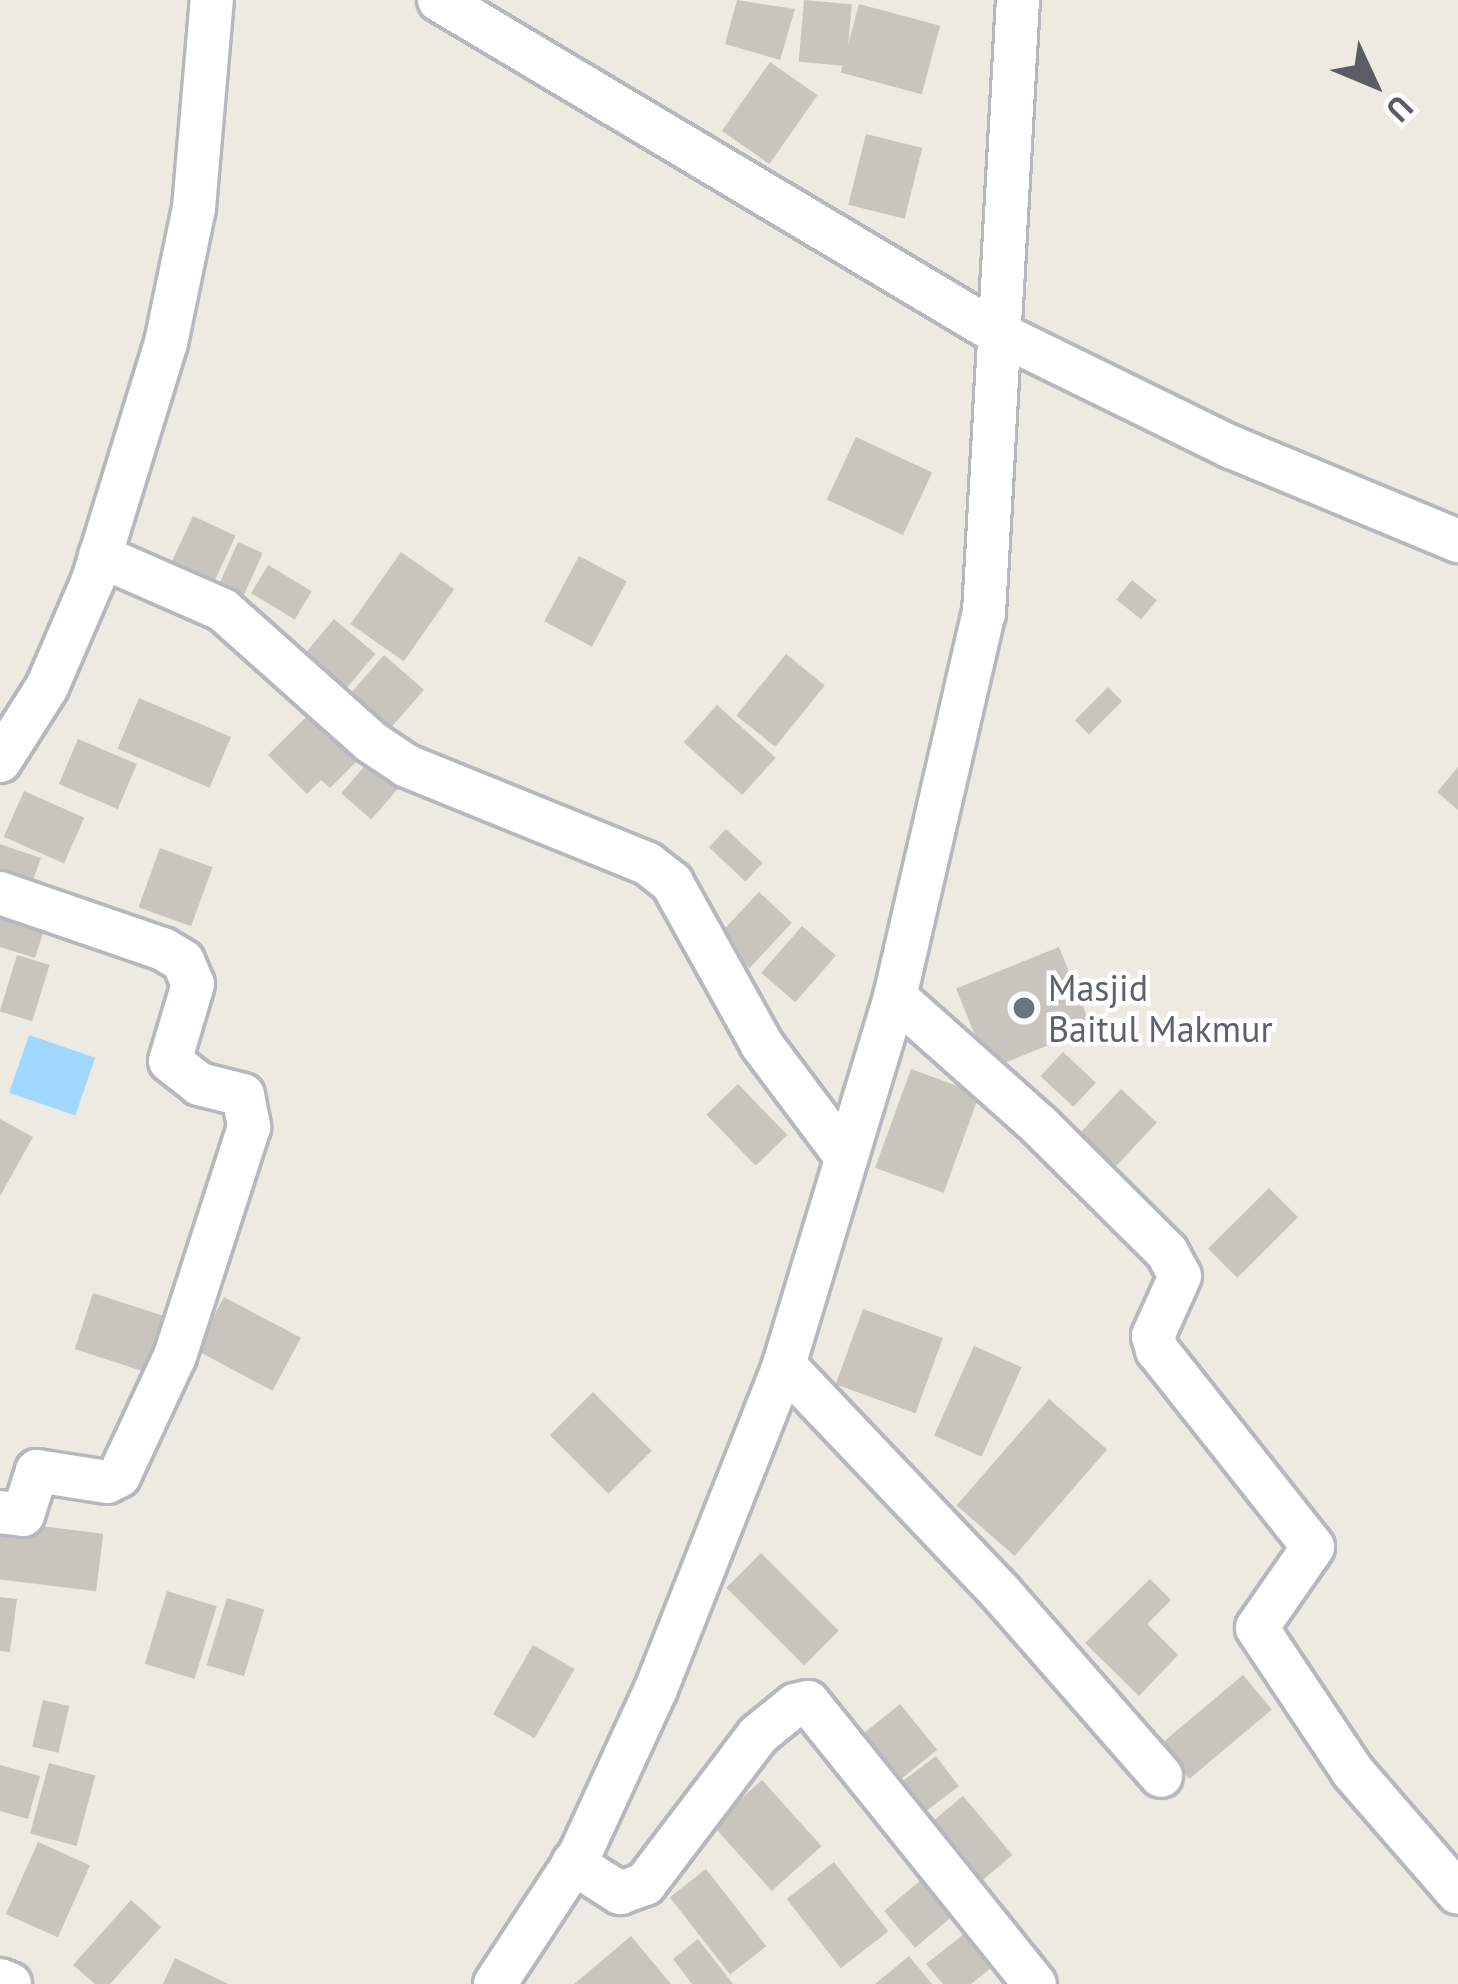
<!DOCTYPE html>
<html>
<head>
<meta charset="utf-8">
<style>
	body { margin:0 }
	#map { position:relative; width:1458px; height:1984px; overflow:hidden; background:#edeae2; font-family:"PT Sans",sans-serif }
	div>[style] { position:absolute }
	.water>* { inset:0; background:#a1d8fd; transform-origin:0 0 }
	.building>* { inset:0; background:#c8c5bf; transform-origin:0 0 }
	.roads { filter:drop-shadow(3px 0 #b5b8bc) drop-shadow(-3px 0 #b5b8bc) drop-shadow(0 3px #b5b8bc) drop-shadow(0 -3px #b5b8bc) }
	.street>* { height:42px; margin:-21px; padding:0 21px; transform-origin:21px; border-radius:21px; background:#fff }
	.dots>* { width:33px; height:33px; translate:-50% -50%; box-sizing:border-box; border:6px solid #fff; border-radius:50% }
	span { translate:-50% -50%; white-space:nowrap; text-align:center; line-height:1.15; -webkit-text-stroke:9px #fff; paint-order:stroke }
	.worship-label { font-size:36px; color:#5b616d }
	.left { translate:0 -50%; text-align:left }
	.north { position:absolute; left:1314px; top:24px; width:120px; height:120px; -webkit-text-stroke:9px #fff; paint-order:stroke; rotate:134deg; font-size:33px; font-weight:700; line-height:48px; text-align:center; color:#5a5e62 }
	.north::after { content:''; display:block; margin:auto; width:42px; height:54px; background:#5a5e62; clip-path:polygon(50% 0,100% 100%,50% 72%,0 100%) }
</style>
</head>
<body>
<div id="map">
	<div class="water">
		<i style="left:29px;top:1035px;width:70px;height:61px;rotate:19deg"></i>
	</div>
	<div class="building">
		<i style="clip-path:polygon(737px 0,795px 9px,780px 60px,725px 44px)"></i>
		<i style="left:804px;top:0;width:48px;height:62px;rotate:5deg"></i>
		<i style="left:859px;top:4px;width:84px;height:71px;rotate:15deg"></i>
		<i style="left:770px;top:62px;width:58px;height:84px;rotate:35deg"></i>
		<i style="left:866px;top:134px;width:58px;height:73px;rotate:14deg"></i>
		<i style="left:856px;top:437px;width:84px;height:69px;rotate:25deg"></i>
		<i style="left:193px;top:516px;width:47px;height:58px;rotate:25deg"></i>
		<i style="left:238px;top:542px;width:27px;height:54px;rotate:24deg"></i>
		<i style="left:401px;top:552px;width:65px;height:88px;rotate:35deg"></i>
		<i style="left:579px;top:556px;width:54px;height:74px;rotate:28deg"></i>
		<i style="left:268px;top:565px;width:51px;height:33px;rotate:31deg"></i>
		<i style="left:1132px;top:580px;width:32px;height:25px;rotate:39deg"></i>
		<i style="left:334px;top:619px;width:54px;height:60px;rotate:40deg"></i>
		<i style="left:786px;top:654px;width:50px;height:79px;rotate:39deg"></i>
		<i style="left:384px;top:655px;width:53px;height:67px;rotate:41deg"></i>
		<i style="left:1108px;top:687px;width:20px;height:47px;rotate:45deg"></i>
		<i style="left:139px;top:698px;width:100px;height:55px;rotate:23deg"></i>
		<i style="left:717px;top:705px;width:79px;height:50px;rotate:42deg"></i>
		<i style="clip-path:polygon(317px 706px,365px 753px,330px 788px,321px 780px,307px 794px,268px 755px)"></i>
		<i style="left:78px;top:739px;width:64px;height:49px;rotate:23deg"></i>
		<i style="left:370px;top:760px;width:40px;height:44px;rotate:41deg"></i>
		<i style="clip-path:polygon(1458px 767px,1458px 810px,1437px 792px)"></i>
		<i style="left:24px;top:791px;width:66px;height:50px;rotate:24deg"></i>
		<i style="left:726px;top:829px;width:50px;height:25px;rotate:43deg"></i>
		<i style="clip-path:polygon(0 844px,41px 858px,28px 893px,0 883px)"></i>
		<i style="left:160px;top:848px;width:56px;height:63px;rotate:20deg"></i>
		<i style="left:759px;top:892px;width:45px;height:62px;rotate:43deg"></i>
		<i style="clip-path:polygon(0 902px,48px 917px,35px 958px,0 947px)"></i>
		<i style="left:802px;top:926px;width:45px;height:62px;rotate:41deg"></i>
		<i style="left:1059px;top:947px;width:87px;height:111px;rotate:68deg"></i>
		<i style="left:17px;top:955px;width:34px;height:59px;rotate:17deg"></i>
		<i style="left:1063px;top:1052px;width:45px;height:33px;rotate:43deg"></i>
		<i style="left:911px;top:1069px;width:73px;height:105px;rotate:20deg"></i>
		<i style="left:738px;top:1084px;width:71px;height:44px;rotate:46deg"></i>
		<i style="left:1121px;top:1089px;width:49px;height:73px;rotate:43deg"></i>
		<i style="clip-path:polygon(0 1119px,33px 1137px,0 1196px)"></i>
		<i style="left:1269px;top:1188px;width:41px;height:86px;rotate:45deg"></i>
		<i style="left:93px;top:1293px;width:78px;height:59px;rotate:18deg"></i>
		<i style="left:224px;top:1297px;width:87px;height:60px;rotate:28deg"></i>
		<i style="left:863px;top:1309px;width:85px;height:80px;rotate:20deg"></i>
		<i style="left:974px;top:1346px;width:52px;height:98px;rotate:24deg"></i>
		<i style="left:593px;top:1392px;width:83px;height:61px;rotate:45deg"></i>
		<i style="left:1049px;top:1399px;width:77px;height:141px;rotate:41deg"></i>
		<i style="left:0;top:1521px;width:104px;height:58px;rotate:7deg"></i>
		<i style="left:761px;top:1553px;width:110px;height:49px;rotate:45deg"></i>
		<i style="clip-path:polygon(1150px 1579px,1171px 1600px,1147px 1624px,1178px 1655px,1139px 1696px,1085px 1643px)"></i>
		<i style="left:167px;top:1591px;width:52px;height:76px;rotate:17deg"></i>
		<i style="clip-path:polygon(0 1597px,17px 1599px,10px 1652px,0 1651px)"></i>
		<i style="left:227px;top:1598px;width:39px;height:70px;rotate:17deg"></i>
		<i style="left:533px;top:1645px;width:48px;height:80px;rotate:30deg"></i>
		<i style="left:1243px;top:1675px;width:45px;height:108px;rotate:50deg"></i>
		<i style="left:43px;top:1700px;width:27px;height:48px;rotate:13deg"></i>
		<i style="left:900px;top:1704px;width:59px;height:65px;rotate:51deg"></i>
		<i style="left:936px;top:1756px;width:38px;height:63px;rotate:53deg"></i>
		<i style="left:49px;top:1763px;width:48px;height:73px;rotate:15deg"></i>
		<i style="clip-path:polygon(0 1765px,40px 1776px,28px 1819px,0 1811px)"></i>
		<i style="left:762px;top:1780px;width:89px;height:67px;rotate:48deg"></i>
		<i style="left:963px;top:1796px;width:77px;height:55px;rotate:50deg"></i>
		<i style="left:38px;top:1842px;width:57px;height:79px;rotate:24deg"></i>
		<i style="left:834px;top:1862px;width:88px;height:60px;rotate:52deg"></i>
		<i style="left:706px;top:1869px;width:98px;height:46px;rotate:52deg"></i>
		<i style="left:927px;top:1875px;width:48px;height:56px;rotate:50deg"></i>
		<i style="clip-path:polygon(131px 1900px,161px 1927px,110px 1984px,95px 1984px,73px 1965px)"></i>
		<i style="clip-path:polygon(973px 1927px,1000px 1961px,971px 1984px,943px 1984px,926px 1964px)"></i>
		<i style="clip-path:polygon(631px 1936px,671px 1984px,574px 1984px,592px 1969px)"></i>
		<i style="clip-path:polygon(698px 1939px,733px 1984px,692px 1984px,673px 1959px)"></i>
		<i style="clip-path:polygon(909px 1956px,932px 1984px,875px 1984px)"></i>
		<i style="clip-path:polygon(175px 1958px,228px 1984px,163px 1984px)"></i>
	</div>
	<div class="roads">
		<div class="street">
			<i style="left:439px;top:0;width:648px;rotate:30.8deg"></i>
			<i style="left:996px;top:332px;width:262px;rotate:26.1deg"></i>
			<i style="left:1231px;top:447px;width:246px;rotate:22.5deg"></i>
			<i style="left:100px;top:556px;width:134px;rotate:23.7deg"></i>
			<i style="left:223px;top:610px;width:198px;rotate:41.7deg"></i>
			<i style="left:371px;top:742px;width:43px;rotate:33.7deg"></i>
			<i style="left:407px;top:766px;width:260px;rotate:22.1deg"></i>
			<i style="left:648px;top:864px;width:31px;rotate:38deg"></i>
			<i style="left:672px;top:883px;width:185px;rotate:60.9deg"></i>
			<i style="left:762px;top:1045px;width:140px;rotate:53.1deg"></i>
			<i style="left:0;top:761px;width:88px;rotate:-57.6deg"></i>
			<i style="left:47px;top:687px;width:116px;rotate:-66.7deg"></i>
			<i style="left:93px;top:580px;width:248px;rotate:-72.9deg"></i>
			<i style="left:166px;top:343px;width:138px;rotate:-78.3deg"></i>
			<i style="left:194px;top:208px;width:209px;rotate:-85.1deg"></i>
			<i style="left:0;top:893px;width:172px;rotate:19deg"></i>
			<i style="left:163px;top:949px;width:23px;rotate:31deg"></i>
			<i style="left:183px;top:961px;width:25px;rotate:67deg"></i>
			<i style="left:193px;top:984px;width:80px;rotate:106.6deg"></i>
			<i style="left:170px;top:1061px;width:37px;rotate:38deg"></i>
			<i style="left:199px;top:1084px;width:45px;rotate:14deg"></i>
			<i style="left:243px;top:1095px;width:33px;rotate:79deg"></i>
			<i style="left:249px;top:1127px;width:241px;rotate:107.9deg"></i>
			<i style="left:175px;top:1356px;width:132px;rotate:115deg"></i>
			<i style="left:119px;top:1476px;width:13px;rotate:153deg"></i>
			<i style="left:107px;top:1482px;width:71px;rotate:-171.1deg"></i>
			<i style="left:37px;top:1471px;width:46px;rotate:107.7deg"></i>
			<i style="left:23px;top:1515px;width:23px;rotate:-173deg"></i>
			<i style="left:895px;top:997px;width:193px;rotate:41.6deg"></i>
			<i style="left:1039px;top:1125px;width:180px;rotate:44.8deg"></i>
			<i style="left:1167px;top:1252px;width:27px;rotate:62deg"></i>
			<i style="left:1180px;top:1276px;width:66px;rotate:114.2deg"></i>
			<i style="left:1153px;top:1336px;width:15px;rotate:74deg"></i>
			<i style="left:1157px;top:1350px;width:251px;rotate:51.6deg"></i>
			<i style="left:1313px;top:1547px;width:98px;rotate:124.7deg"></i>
			<i style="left:1257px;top:1628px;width:173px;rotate:56.3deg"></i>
			<i style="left:1353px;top:1772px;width:160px;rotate:49deg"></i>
			<i style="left:784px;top:1365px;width:315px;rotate:46.4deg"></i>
			<i style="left:1001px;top:1593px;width:243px;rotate:48.8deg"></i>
			<i style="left:573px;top:1863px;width:56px;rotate:32.6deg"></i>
			<i style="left:620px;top:1893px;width:27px;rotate:-20deg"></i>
			<i style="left:645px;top:1884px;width:187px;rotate:-52.8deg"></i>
			<i style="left:758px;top:1735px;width:48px;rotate:-39deg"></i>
			<i style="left:795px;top:1705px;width:13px;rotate:-13deg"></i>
			<i style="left:808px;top:1702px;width:362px;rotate:51.2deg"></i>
			<i style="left:0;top:1980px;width:11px;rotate:22deg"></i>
			<i style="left:495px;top:1984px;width:155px;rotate:-56.8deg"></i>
			<i style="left:580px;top:1854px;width:182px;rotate:-65.3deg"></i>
			<i style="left:656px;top:1689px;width:348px;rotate:-68.4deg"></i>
			<i style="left:784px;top:1365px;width:384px;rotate:-73.2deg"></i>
			<i style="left:895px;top:997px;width:394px;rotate:-77deg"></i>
			<i style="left:984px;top:613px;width:614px;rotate:-86.83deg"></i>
		</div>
	</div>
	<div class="dots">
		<i style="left:1024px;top:1008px;background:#6b7280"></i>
	</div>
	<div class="worship-label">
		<span class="left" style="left:1048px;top:1008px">Masjid<br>Baitul Makmur</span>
	</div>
	<div class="north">U</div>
</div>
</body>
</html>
